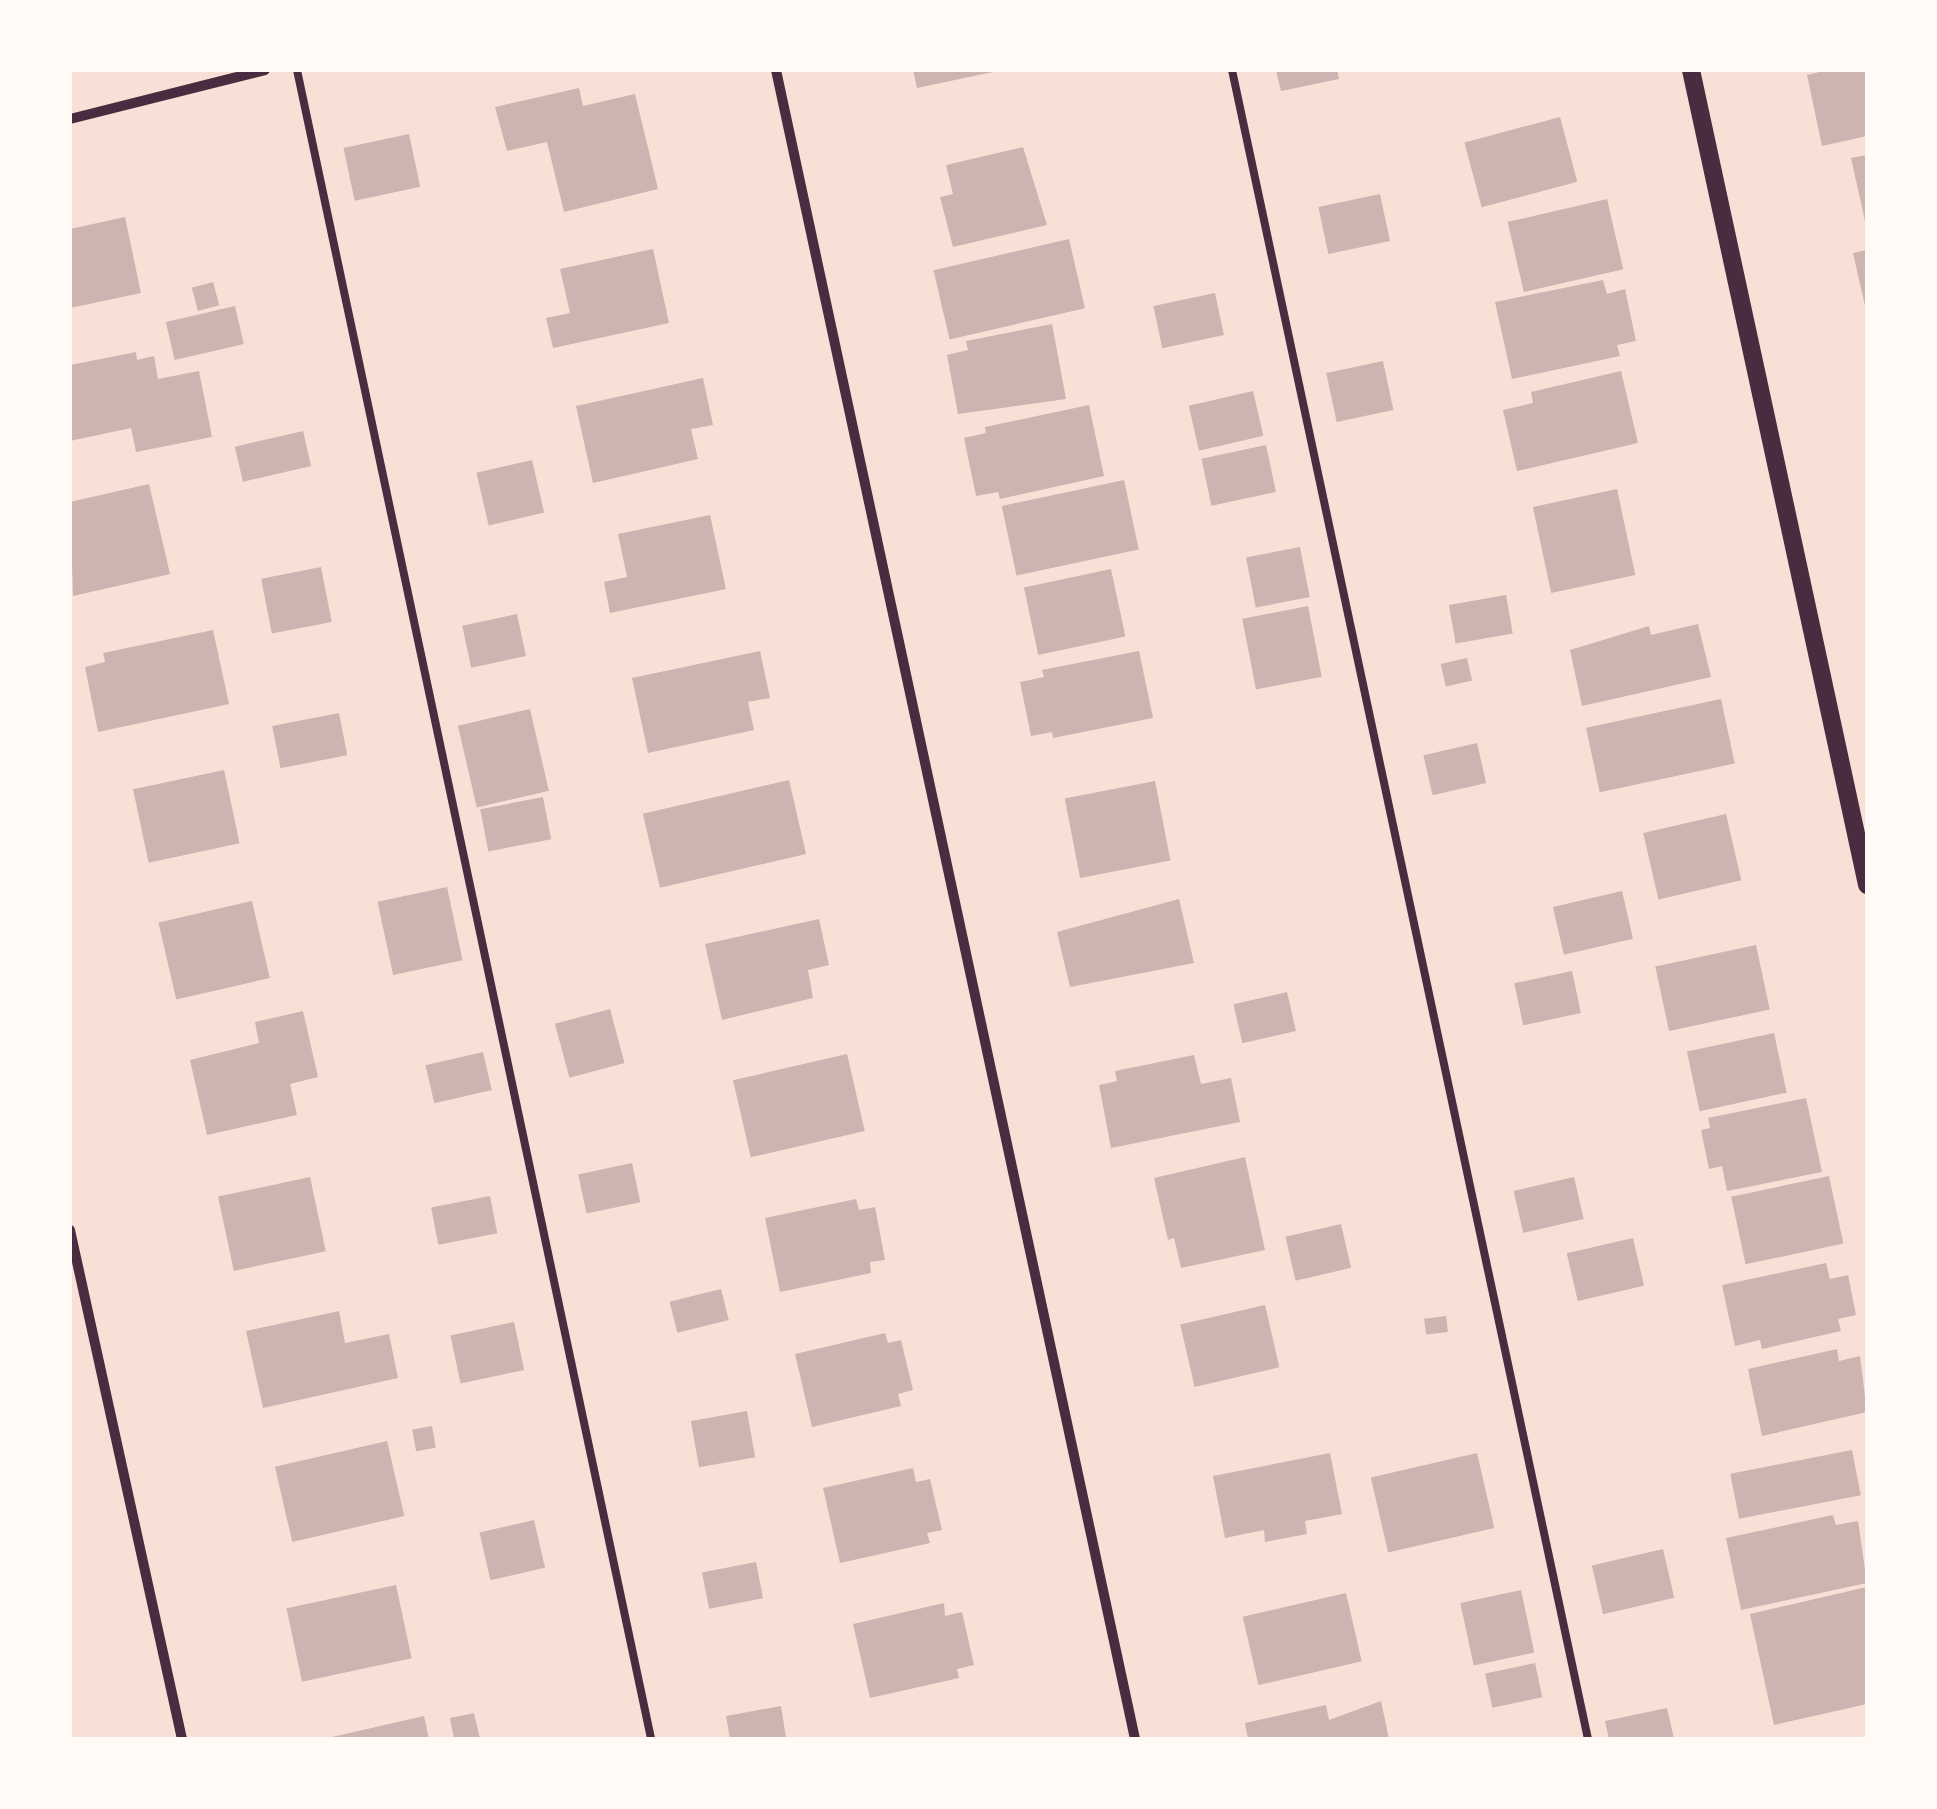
<!DOCTYPE html>
<html>
<head>
<meta charset="utf-8">
<style>
	body { margin:0 }
	#map { position:relative; width:1937px; height:1809px; overflow:hidden; background:#f7e1d7; font-family:Karla,sans-serif }
	div>[style] { position:absolute }
	.building>* { inset:0; background:#ccb4b1; transform-origin:0 0 }
	.service>* { height:8px; margin:-4px; padding:0 4px; transform-origin:4px; border-radius:4px; background:#4a2c40 }
	.minor>* { height:10px; margin:-5px; padding:0 5px; transform-origin:5px; border-radius:5px; background:#4a2c40 }
	.tertiary>* { height:18px; margin:-9px; padding:0 9px; transform-origin:9px; border-radius:9px; background:#4a2c40 }
	span { translate:-50% -50%; white-space:nowrap; text-align:center; line-height:1.15; -webkit-text-stroke:9px #fffaf5; paint-order:stroke }
	.frame { position:absolute; inset:0; border:72px solid #fffaf5; pointer-events:none }
</style>
</head>
<body>
<div id="map">
	<div class="building">
		<i style="clip-path:polygon(913px 70px,993px 70px,993px 72px,917px 88px)"></i>
		<i style="clip-path:polygon(1276px 70px,1337px 70px,1339px 79px,1281px 91px)"></i>
		<i style="clip-path:polygon(1828px 70px,1867px 70px,1867px 136px,1822px 146px,1807px 75px)"></i>
		<i style="clip-path:polygon(579px 88px,583px 106px,635px 94px,658px 189px,564px 212px,547px 142px,507px 151px,495px 107px)"></i>
		<i style="left:1560px;top:117px;width:67px;height:99px;rotate:75deg"></i>
		<i style="left:409px;top:134px;width:54px;height:67px;rotate:78deg"></i>
		<i style="clip-path:polygon(1023px 147px,1047px 225px,953px 247px,940px 197px,953px 194px,946px 165px)"></i>
		<i style="clip-path:polygon(1867px 155px,1867px 221px,1865px 221px,1851px 158px)"></i>
		<i style="left:1380px;top:194px;width:48px;height:63px;rotate:78deg"></i>
		<i style="left:1607px;top:199px;width:72px;height:102px;rotate:77deg"></i>
		<i style="clip-path:polygon(125px 217px,141px 293px,70px 308px,70px 229px)"></i>
		<i style="left:1069px;top:239px;width:71px;height:139px;rotate:77deg"></i>
		<i style="clip-path:polygon(653px 249px,669px 323px,553px 348px,546px 318px,570px 313px,560px 269px)"></i>
		<i style="clip-path:polygon(1867px 250px,1867px 306px,1865px 306px,1853px 253px)"></i>
		<i style="clip-path:polygon(1603px 280px,1607px 294px,1625px 289px,1636px 341px,1617px 345px,1620px 356px,1512px 379px,1495px 302px)"></i>
		<i style="left:213px;top:282px;width:24px;height:22px;rotate:75deg"></i>
		<i style="left:1215px;top:293px;width:43px;height:63px;rotate:78deg"></i>
		<i style="left:235px;top:306px;width:39px;height:71px;rotate:77deg"></i>
		<i style="clip-path:polygon(1052px 324px,1066px 399px,958px 414px,947px 355px,968px 350px,966px 341px)"></i>
		<i style="clip-path:polygon(136px 352px,137px 360px,154px 356px,158px 379px,199px 371px,212px 437px,136px 452px,131px 428px,70px 441px,70px 365px)"></i>
		<i style="left:1383px;top:361px;width:50px;height:58px;rotate:78deg"></i>
		<i style="clip-path:polygon(1621px 371px,1638px 443px,1517px 471px,1503px 410px,1533px 403px,1531px 392px)"></i>
		<i style="clip-path:polygon(703px 378px,713px 425px,691px 429px,698px 459px,593px 483px,576px 406px)"></i>
		<i style="left:1253px;top:391px;width:46px;height:66px;rotate:77deg"></i>
		<i style="clip-path:polygon(1089px 405px,1104px 476px,1000px 499px,998px 492px,976px 496px,964px 438px,986px 433px,985px 427px)"></i>
		<i style="left:303px;top:431px;width:36px;height:70px;rotate:77deg"></i>
		<i style="left:1266px;top:445px;width:48px;height:66px;rotate:78deg"></i>
		<i style="left:532px;top:460px;width:54px;height:57px;rotate:77deg"></i>
		<i style="left:1124px;top:480px;width:71px;height:125px;rotate:78deg"></i>
		<i style="clip-path:polygon(149px 484px,170px 574px,73px 596px,70px 502px)"></i>
		<i style="left:1617px;top:489px;width:88px;height:86px;rotate:78deg"></i>
		<i style="clip-path:polygon(710px 515px,726px 589px,610px 613px,604px 582px,627px 577px,618px 534px)"></i>
		<i style="left:1300px;top:547px;width:51px;height:55px;rotate:79deg"></i>
		<i style="left:321px;top:567px;width:56px;height:61px;rotate:79deg"></i>
		<i style="left:1111px;top:569px;width:69px;height:89px;rotate:78deg"></i>
		<i style="left:1506px;top:595px;width:39px;height:58px;rotate:80deg"></i>
		<i style="left:1308px;top:606px;width:72px;height:67px;rotate:79deg"></i>
		<i style="left:517px;top:614px;width:43px;height:56px;rotate:78deg"></i>
		<i style="clip-path:polygon(1698px 624px,1711px 677px,1582px 706px,1570px 650px,1649px 626px,1651px 635px)"></i>
		<i style="clip-path:polygon(213px 630px,229px 704px,98px 732px,85px 667px,105px 662px,103px 653px)"></i>
		<i style="clip-path:polygon(760px 651px,770px 698px,748px 702px,754px 730px,648px 753px,632px 678px)"></i>
		<i style="clip-path:polygon(1139px 651px,1153px 718px,1053px 738px,1052px 732px,1031px 736px,1020px 682px,1044px 677px,1042px 670px)"></i>
		<i style="left:1467px;top:658px;width:23px;height:27px;rotate:77deg"></i>
		<i style="left:1721px;top:699px;width:66px;height:138px;rotate:78deg"></i>
		<i style="left:530px;top:709px;width:84px;height:74px;rotate:77deg"></i>
		<i style="left:339px;top:713px;width:43px;height:68px;rotate:79deg"></i>
		<i style="left:1477px;top:743px;width:41px;height:55px;rotate:77deg"></i>
		<i style="left:224px;top:770px;width:75px;height:93px;rotate:78deg"></i>
		<i style="left:789px;top:780px;width:76px;height:150px;rotate:77deg"></i>
		<i style="left:1155px;top:781px;width:81px;height:92px;rotate:79deg"></i>
		<i style="left:543px;top:797px;width:43px;height:64px;rotate:79deg"></i>
		<i style="left:1726px;top:814px;width:68px;height:85px;rotate:77deg"></i>
		<i style="left:447px;top:887px;width:75px;height:71px;rotate:78deg"></i>
		<i style="left:1622px;top:891px;width:49px;height:71px;rotate:77deg"></i>
		<i style="clip-path:polygon(1179px 899px,1194px 963px,1070px 987px,1057px 932px)"></i>
		<i style="left:252px;top:901px;width:79px;height:96px;rotate:77deg"></i>
		<i style="clip-path:polygon(819px 919px,829px 965px,808px 970px,813px 998px,722px 1020px,705px 944px)"></i>
		<i style="left:1756px;top:945px;width:66px;height:103px;rotate:78deg"></i>
		<i style="left:1572px;top:971px;width:43px;height:59px;rotate:78deg"></i>
		<i style="left:1287px;top:992px;width:40px;height:55px;rotate:77deg"></i>
		<i style="left:610px;top:1009px;width:56px;height:57px;rotate:75deg"></i>
		<i style="clip-path:polygon(303px 1011px,318px 1077px,290px 1084px,297px 1115px,207px 1135px,190px 1060px,259px 1043px,255px 1022px)"></i>
		<i style="left:1774px;top:1033px;width:61px;height:89px;rotate:78deg"></i>
		<i style="left:483px;top:1052px;width:39px;height:59px;rotate:77deg"></i>
		<i style="left:847px;top:1054px;width:79px;height:117px;rotate:77deg"></i>
		<i style="clip-path:polygon(1194px 1055px,1201px 1084px,1231px 1078px,1240px 1122px,1111px 1148px,1099px 1085px,1117px 1081px,1115px 1071px)"></i>
		<i style="clip-path:polygon(1806px 1098px,1822px 1172px,1727px 1191px,1722px 1166px,1709px 1169px,1701px 1130px,1710px 1128px,1708px 1118px)"></i>
		<i style="clip-path:polygon(1245px 1157px,1265px 1250px,1181px 1268px,1174px 1238px,1168px 1240px,1154px 1178px)"></i>
		<i style="left:632px;top:1163px;width:40px;height:55px;rotate:78deg"></i>
		<i style="left:1829px;top:1176px;width:69px;height:100px;rotate:78deg"></i>
		<i style="left:310px;top:1177px;width:76px;height:94px;rotate:78deg"></i>
		<i style="left:1574px;top:1177px;width:43px;height:62px;rotate:77deg"></i>
		<i style="left:490px;top:1196px;width:38px;height:60px;rotate:79deg"></i>
		<i style="clip-path:polygon(856px 1199px,859px 1210px,875px 1207px,885px 1260px,870px 1262px,871px 1273px,780px 1292px,765px 1218px)"></i>
		<i style="left:1341px;top:1224px;width:45px;height:57px;rotate:77deg"></i>
		<i style="left:1633px;top:1238px;width:49px;height:68px;rotate:77deg"></i>
		<i style="clip-path:polygon(1826px 1263px,1830px 1279px,1848px 1275px,1856px 1315px,1838px 1319px,1841px 1331px,1762px 1349px,1760px 1340px,1735px 1346px,1722px 1285px)"></i>
		<i style="left:721px;top:1289px;width:32px;height:53px;rotate:76deg"></i>
		<i style="left:1265px;top:1305px;width:64px;height:87px;rotate:77deg"></i>
		<i style="clip-path:polygon(339px 1311px,345px 1343px,389px 1334px,398px 1378px,263px 1408px,246px 1331px)"></i>
		<i style="left:1446px;top:1316px;width:16px;height:22px;rotate:83deg"></i>
		<i style="left:514px;top:1322px;width:49px;height:65px;rotate:78deg"></i>
		<i style="clip-path:polygon(885px 1333px,888px 1343px,901px 1340px,913px 1390px,898px 1394px,901px 1406px,812px 1427px,795px 1354px)"></i>
		<i style="clip-path:polygon(1837px 1349px,1839px 1361px,1860px 1356px,1867px 1412px,1762px 1436px,1748px 1369px)"></i>
		<i style="left:747px;top:1411px;width:47px;height:57px;rotate:80deg"></i>
		<i style="left:432px;top:1426px;width:22px;height:20px;rotate:80deg"></i>
		<i style="left:387px;top:1441px;width:77px;height:115px;rotate:77deg"></i>
		<i style="left:1852px;top:1450px;width:46px;height:124px;rotate:79deg"></i>
		<i style="clip-path:polygon(1330px 1453px,1342px 1514px,1305px 1521px,1307px 1534px,1265px 1542px,1264px 1530px,1225px 1538px,1213px 1476px)"></i>
		<i style="left:1477px;top:1453px;width:77px;height:109px;rotate:77deg"></i>
		<i style="clip-path:polygon(913px 1468px,916px 1482px,930px 1479px,942px 1530px,927px 1533px,930px 1543px,840px 1563px,823px 1488px)"></i>
		<i style="clip-path:polygon(1833px 1515px,1836px 1525px,1858px 1521px,1867px 1583px,1741px 1610px,1726px 1538px)"></i>
		<i style="left:534px;top:1520px;width:49px;height:56px;rotate:77deg"></i>
		<i style="left:1663px;top:1549px;width:50px;height:73px;rotate:77deg"></i>
		<i style="left:756px;top:1562px;width:37px;height:55px;rotate:79deg"></i>
		<i style="left:396px;top:1585px;width:75px;height:112px;rotate:78deg"></i>
		<i style="clip-path:polygon(1867px 1587px,1867px 1704px,1774px 1725px,1750px 1614px)"></i>
		<i style="left:1521px;top:1590px;width:64px;height:62px;rotate:78deg"></i>
		<i style="left:1346px;top:1593px;width:70px;height:106px;rotate:77deg"></i>
		<i style="clip-path:polygon(944px 1603px,945px 1616px,962px 1612px,974px 1665px,957px 1669px,959px 1678px,870px 1698px,853px 1624px)"></i>
		<i style="left:1535px;top:1663px;width:35px;height:51px;rotate:78deg"></i>
		<i style="clip-path:polygon(1381px 1701px,1389px 1739px,1248px 1739px,1245px 1723px,1326px 1705px,1329px 1720px)"></i>
		<i style="clip-path:polygon(781px 1706px,786px 1738px,730px 1739px,726px 1716px)"></i>
		<i style="clip-path:polygon(1667px 1708px,1674px 1739px,1609px 1739px,1605px 1721px)"></i>
		<i style="clip-path:polygon(474px 1713px,480px 1739px,454px 1739px,450px 1718px)"></i>
		<i style="clip-path:polygon(424px 1716px,429px 1739px,332px 1739px,332px 1737px)"></i>
	</div>
	<div class="service">
		<i style="left:297px;top:70px;width:1706px;rotate:78.02deg"></i>
		<i style="left:1232px;top:70px;width:1707px;rotate:77.96deg"></i>
	</div>
	<div class="minor">
		<i style="left:776px;top:70px;width:1707px;rotate:77.86deg"></i>
		<i style="left:70px;top:119px;width:201px;rotate:-14.1deg"></i>
		<i style="left:70px;top:1230px;width:521px;rotate:77.59deg"></i>
	</div>
	<div class="tertiary">
		<i style="left:1691px;top:70px;width:834px;rotate:77.81deg"></i>
	</div>
	<div class="frame"></div>
</div>
</body>
</html>
